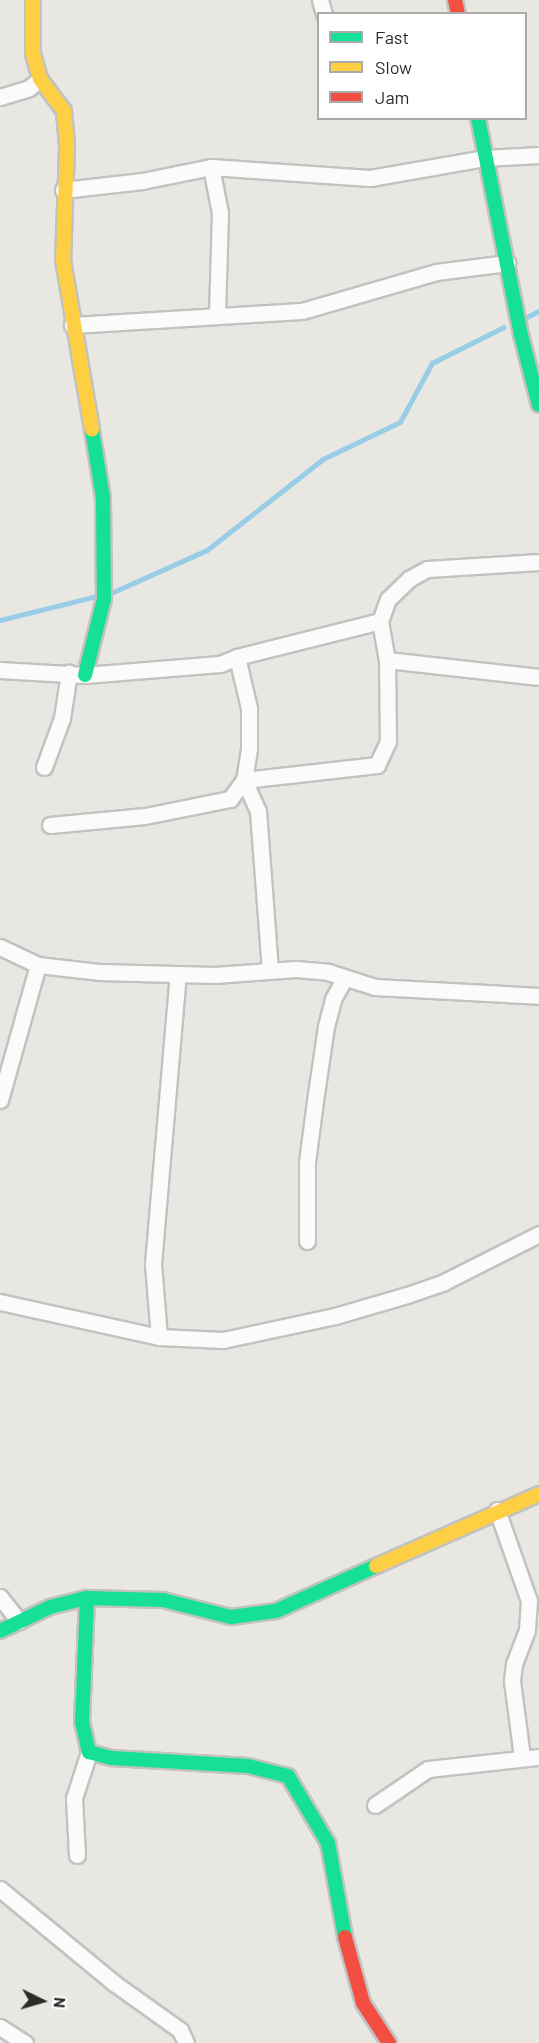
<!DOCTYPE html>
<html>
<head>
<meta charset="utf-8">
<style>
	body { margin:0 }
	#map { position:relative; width:539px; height:2043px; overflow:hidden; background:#e8e7e2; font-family:Barlow,sans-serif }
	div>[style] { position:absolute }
	.stream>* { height:4.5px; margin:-2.25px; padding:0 2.25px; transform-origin:2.25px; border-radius:2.25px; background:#99cce6 }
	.roads { filter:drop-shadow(2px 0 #c2c2c2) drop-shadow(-2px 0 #c2c2c2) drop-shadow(0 2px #c2c2c2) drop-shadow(0 -2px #c2c2c2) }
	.street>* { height:15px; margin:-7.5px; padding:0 7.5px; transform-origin:7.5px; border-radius:7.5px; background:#fcfbfb }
	.fast>* { height:14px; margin:-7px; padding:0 7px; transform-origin:7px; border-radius:7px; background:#16e098 }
	.slow>* { height:14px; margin:-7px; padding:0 7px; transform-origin:7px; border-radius:7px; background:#ffcf43 }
	.jam>* { height:14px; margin:-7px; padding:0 7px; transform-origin:7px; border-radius:7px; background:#f24e42 }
	span { translate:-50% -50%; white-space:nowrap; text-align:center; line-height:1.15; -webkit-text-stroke:4.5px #fff; paint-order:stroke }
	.legend { position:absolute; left:317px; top:12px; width:210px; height:108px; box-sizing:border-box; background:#fff; border:2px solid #aaa; margin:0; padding:8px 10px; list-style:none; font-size:18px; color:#2b2b2b }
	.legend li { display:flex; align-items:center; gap:12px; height:30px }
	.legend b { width:30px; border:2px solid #aaa }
	.north { position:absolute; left:12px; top:1971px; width:60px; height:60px; -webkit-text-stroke:4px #fff; paint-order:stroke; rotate:95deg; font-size:16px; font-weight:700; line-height:24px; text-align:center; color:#2b2b2b }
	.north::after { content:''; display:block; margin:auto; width:21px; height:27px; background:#2b2b2b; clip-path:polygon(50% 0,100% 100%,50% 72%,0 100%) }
</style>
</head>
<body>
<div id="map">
	<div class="stream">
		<i style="left:527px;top:317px;width:13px;rotate:-27deg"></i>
		<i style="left:111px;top:593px;width:105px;rotate:-24.1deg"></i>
		<i style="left:207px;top:550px;width:147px;rotate:-38.1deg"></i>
		<i style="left:323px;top:459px;width:85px;rotate:-25.7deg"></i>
		<i style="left:400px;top:422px;width:67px;rotate:-61.5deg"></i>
		<i style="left:432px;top:363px;width:80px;rotate:-26.6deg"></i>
		<i style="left:0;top:620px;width:100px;rotate:-13.9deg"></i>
	</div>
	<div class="roads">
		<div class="street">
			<i style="left:320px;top:0;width:15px;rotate:74deg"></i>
			<i style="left:0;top:97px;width:30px;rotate:-17deg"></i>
			<i style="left:29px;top:88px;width:14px;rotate:-39deg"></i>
			<i style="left:211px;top:167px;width:47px;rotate:78.9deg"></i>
			<i style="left:220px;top:213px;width:101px;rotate:91.7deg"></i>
			<i style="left:63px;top:190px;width:80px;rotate:-6.5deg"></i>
			<i style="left:142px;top:181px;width:70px;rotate:-11.5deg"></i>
			<i style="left:211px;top:167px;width:159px;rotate:4deg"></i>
			<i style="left:370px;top:178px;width:117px;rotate:-9.9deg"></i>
			<i style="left:485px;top:158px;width:54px;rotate:-3.2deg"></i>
			<i style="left:72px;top:325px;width:230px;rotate:-3.5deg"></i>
			<i style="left:302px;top:311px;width:140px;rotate:-16.2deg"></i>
			<i style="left:436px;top:272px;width:72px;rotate:-7.2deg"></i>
			<i style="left:539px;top:562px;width:112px;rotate:176.4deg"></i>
			<i style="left:427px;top:569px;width:21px;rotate:151deg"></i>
			<i style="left:409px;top:579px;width:29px;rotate:136deg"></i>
			<i style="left:388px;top:599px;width:23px;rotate:110deg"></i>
			<i style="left:380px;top:621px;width:40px;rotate:80deg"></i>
			<i style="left:387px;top:660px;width:153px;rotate:6.4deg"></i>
			<i style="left:237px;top:657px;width:52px;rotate:76.8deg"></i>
			<i style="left:249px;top:708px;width:41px;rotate:90deg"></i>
			<i style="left:249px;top:749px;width:31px;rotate:99deg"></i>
			<i style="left:244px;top:780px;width:34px;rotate:66deg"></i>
			<i style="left:258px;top:811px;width:158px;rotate:85.7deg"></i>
			<i style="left:0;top:670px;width:85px;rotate:3.4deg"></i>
			<i style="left:85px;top:675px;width:135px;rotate:-4.7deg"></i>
			<i style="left:220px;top:664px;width:18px;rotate:-22deg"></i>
			<i style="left:237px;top:657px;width:147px;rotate:-14.1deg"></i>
			<i style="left:44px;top:767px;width:52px;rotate:-69.8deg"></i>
			<i style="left:62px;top:718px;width:46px;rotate:-81.2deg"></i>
			<i style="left:50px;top:825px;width:95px;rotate:-5.4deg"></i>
			<i style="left:145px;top:816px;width:87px;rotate:-11.3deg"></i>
			<i style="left:230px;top:799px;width:24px;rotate:-54deg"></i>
			<i style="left:244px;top:780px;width:134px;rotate:-6.4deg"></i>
			<i style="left:377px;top:765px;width:26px;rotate:-65deg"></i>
			<i style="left:388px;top:741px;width:81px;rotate:-90.7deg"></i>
			<i style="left:0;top:947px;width:42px;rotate:25.3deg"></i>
			<i style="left:38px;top:965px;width:61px;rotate:6.5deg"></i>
			<i style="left:99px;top:972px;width:116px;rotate:1.5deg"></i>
			<i style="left:215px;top:975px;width:81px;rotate:-4.2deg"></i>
			<i style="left:296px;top:969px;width:32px;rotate:5deg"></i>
			<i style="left:328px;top:972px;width:49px;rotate:17.7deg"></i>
			<i style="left:375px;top:987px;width:164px;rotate:3.1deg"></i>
			<i style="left:0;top:1100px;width:140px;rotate:-74.3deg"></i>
			<i style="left:307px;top:1241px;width:79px;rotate:-90deg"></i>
			<i style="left:307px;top:1162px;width:69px;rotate:-82.5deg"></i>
			<i style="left:316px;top:1094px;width:69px;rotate:-81.6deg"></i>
			<i style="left:326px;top:1026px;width:28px;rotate:-75deg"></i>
			<i style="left:333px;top:999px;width:23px;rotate:-61deg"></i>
			<i style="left:0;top:1302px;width:163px;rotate:12.4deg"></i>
			<i style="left:159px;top:1337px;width:64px;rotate:2.7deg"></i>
			<i style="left:223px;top:1340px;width:115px;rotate:-12.1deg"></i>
			<i style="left:335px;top:1316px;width:75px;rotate:-16.3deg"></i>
			<i style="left:407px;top:1295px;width:39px;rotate:-19deg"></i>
			<i style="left:444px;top:1282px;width:106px;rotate:-26.8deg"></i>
			<i style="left:159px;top:1337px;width:73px;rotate:-94.7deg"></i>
			<i style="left:153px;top:1264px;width:291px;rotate:-85.1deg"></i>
			<i style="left:497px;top:1510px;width:96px;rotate:70.6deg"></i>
			<i style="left:529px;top:1601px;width:29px;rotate:94deg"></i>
			<i style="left:527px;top:1630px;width:36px;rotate:111deg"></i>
			<i style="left:514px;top:1664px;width:17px;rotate:97deg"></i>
			<i style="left:512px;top:1681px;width:77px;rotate:82.5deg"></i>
			<i style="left:0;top:1597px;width:31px;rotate:52deg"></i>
			<i style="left:375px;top:1805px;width:64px;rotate:-34.2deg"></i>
			<i style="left:428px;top:1769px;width:112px;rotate:-6.2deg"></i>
			<i style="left:77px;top:1855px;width:57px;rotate:-93deg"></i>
			<i style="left:74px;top:1798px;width:48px;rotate:-71.9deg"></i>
			<i style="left:0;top:1889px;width:148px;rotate:39.5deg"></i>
			<i style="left:114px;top:1983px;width:81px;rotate:35.5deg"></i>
			<i style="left:180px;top:2030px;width:14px;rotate:65deg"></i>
			<i style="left:0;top:2027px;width:30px;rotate:33deg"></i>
		</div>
		<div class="fast">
			<i style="left:478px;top:118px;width:221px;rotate:78.8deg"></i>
			<i style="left:521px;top:335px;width:72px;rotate:75.6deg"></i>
			<i style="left:85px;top:675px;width:78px;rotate:-76deg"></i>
			<i style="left:104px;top:599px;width:101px;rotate:-90.6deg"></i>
			<i style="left:103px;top:498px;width:69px;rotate:-99.2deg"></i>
			<i style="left:87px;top:1598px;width:124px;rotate:92.3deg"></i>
			<i style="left:82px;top:1722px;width:31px;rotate:77deg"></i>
			<i style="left:89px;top:1752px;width:24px;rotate:15deg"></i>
			<i style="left:112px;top:1758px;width:136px;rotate:3.4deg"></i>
			<i style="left:248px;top:1766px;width:41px;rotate:14deg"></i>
			<i style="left:288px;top:1776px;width:78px;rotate:59.2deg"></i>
			<i style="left:328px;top:1843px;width:96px;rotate:79.7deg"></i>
			<i style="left:0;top:1631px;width:55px;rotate:-25.6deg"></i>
			<i style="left:50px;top:1607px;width:38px;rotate:-14deg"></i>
			<i style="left:87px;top:1598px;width:76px;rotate:1.5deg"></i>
			<i style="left:163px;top:1600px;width:70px;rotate:14deg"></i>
			<i style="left:231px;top:1617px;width:45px;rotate:-7.6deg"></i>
			<i style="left:276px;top:1611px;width:110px;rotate:-24.2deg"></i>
		</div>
		<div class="slow">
			<i style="left:33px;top:0;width:54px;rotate:90deg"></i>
			<i style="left:33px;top:54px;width:26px;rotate:74deg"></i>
			<i style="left:40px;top:79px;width:40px;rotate:53deg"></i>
			<i style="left:64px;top:111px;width:37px;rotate:85deg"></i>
			<i style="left:67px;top:148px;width:112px;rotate:92deg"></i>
			<i style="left:63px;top:260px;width:172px;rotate:80.3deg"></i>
			<i style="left:376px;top:1566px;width:178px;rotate:-23.8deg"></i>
		</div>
		<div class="jam">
			<i style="left:455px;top:0;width:14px;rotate:78deg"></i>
			<i style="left:345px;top:1937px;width:68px;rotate:74.7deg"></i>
			<i style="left:363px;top:2003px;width:48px;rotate:57deg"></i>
		</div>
	</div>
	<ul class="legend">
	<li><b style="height:8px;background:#16e098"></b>Fast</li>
	<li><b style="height:8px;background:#ffcf43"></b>Slow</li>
	<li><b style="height:8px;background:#f24e42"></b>Jam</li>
	</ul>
	<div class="north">N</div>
</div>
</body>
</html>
